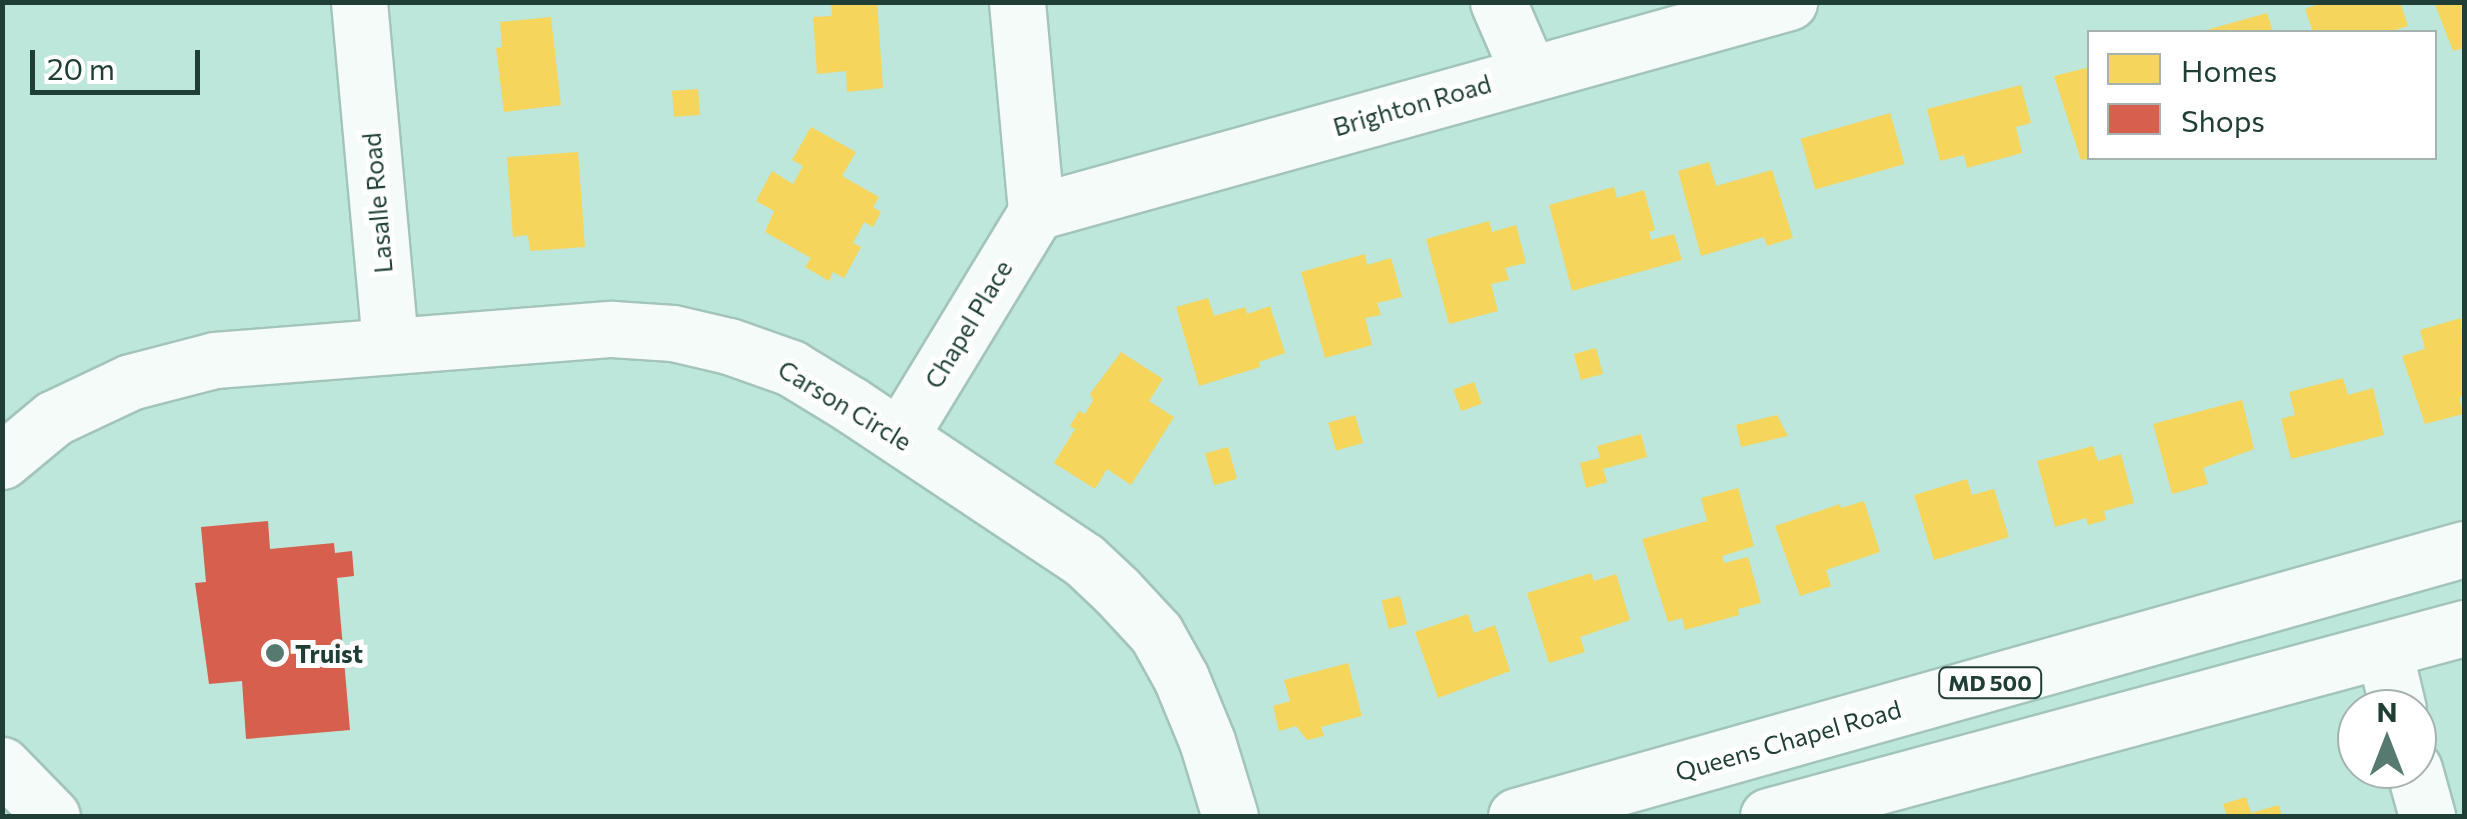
<!DOCTYPE html>
<html>
<head>
<meta charset="utf-8">
<style>
	body { margin:0 }
	#map { position:relative; width:2467px; height:819px; overflow:hidden; background:#bce7da; font-family:Commissioner,sans-serif }
	div>[style] { position:absolute }
	.homes>* { inset:0; background:#f6d55c; transform-origin:0 0 }
	.shops>* { inset:0; background:#d6604d }
	.roads { filter:drop-shadow(2px 0 #a3c4ba) drop-shadow(-2px 0 #a3c4ba) drop-shadow(0 2px #a3c4ba) drop-shadow(0 -2px #a3c4ba) }
	.street>* { height:55px; margin:-27.5px; padding:0 27.5px; transform-origin:27.5px; border-radius:27.5px; background:#f5fbf9 }
	.secondary>* { height:55px; margin:-27.5px; padding:0 27.5px; transform-origin:27.5px; border-radius:27.5px; background:#f5fbf9 }
	.primary>* { height:55px; margin:-27.5px; padding:0 27.5px; transform-origin:27.5px; border-radius:27.5px; background:#f5fbf9 }
	.dots>* { width:28px; height:28px; translate:-50% -50%; box-sizing:border-box; border:5px solid #fff; border-radius:50% }
	span { translate:-50% -50%; white-space:nowrap; text-align:center; line-height:1.15; -webkit-text-stroke:10px #fff; paint-order:stroke }
	.shield-label span { padding:2px 8px; background:#fff; border:2px solid; border-radius:8px; -webkit-text-stroke-width:0 }
	.shield-label { font-size:22px; color:#1f3f36; font-weight:700 }
	.street-label { font-size:25px; color:#1f3f36 }
	.poi-label { font-size:25px; color:#1f3f36; font-weight:700 }
	.left { translate:0 -50%; text-align:left }
	.frame { position:absolute; inset:0; border:5px solid #1f3f36; pointer-events:none }
	.legend { position:absolute; left:2087px; top:30px; width:350px; height:130px; box-sizing:border-box; background:#fff; border:2px solid #a5b2af; margin:0; padding:12px 18px; list-style:none; font-size:30px; color:#1f3f36 }
	.legend li { display:flex; align-items:center; gap:20px; height:50px }
	.legend b { width:50px; border:2px solid #a5b2af }
	.north { position:absolute; left:2337px; top:689px; width:100px; height:100px; box-sizing:border-box; background:#fff; border:2px solid #a5b2af; border-radius:50%; rotate:0deg; font-size:28px; font-weight:700; line-height:40px; text-align:center; color:#1f3f36 }
	.north::after { content:''; display:block; margin:auto; width:35px; height:45px; background:#567a6f; clip-path:polygon(50% 0,100% 100%,50% 72%,0 100%) }
	.scale { position:absolute; left:30px; top:50px; width:170px; height:45px; box-sizing:border-box; border:5px solid #1f3f36; border-top:0; padding-left:12px; font-size:30px; line-height:35px; white-space:nowrap; color:#1f3f36; -webkit-text-stroke:8px #fff; paint-order:stroke }
</style>
</head>
<body>
<div id="map">
	<div class="homes">
		<i style="clip-path:polygon(831px 2px,877px 2px,883px 88px,847px 92px,846px 71px,817px 74px,813px 17px,832px 16px)"></i>
		<i style="clip-path:polygon(2324px 2px,2400px 2px,2408px 26px,2389px 32px,2313px 32px,2305px 9px)"></i>
		<i style="clip-path:polygon(2434px 2px,2464px 2px,2464px 48px,2453px 51px)"></i>
		<i style="clip-path:polygon(2267px 13px,2273px 32px,2204px 32px,2203px 31px)"></i>
		<i style="clip-path:polygon(551px 17px,561px 105px,504px 112px,496px 48px,502px 47px,500px 22px)"></i>
		<i style="clip-path:polygon(2090px 67px,2090px 158px,2081px 160px,2054px 76px)"></i>
		<i style="clip-path:polygon(2021px 85px,2031px 123px,2016px 127px,2022px 153px,1967px 168px,1964px 155px,1940px 161px,1927px 109px)"></i>
		<i style="left:698px;top:89px;width:26px;height:26px;rotate:86deg"></i>
		<i style="left:1890px;top:113px;width:53px;height:93px;rotate:74deg"></i>
		<i style="clip-path:polygon(811px 127px,856px 152px,842px 176px,879px 197px,873px 207px,881px 212px,873px 227px,864px 222px,853px 243px,861px 247px,844px 278px,833px 272px,829px 281px,805px 267px,811px 258px,765px 232px,774px 211px,756px 201px,772px 171px,793px 184px,803px 166px,792px 160px)"></i>
		<i style="clip-path:polygon(578px 152px,585px 247px,530px 251px,528px 235px,513px 237px,507px 157px)"></i>
		<i style="clip-path:polygon(1709px 162px,1716px 186px,1772px 170px,1793px 238px,1767px 246px,1764px 237px,1701px 256px,1678px 171px)"></i>
		<i style="clip-path:polygon(1614px 187px,1617px 198px,1644px 190px,1655px 230px,1649px 232px,1651px 240px,1674px 234px,1682px 260px,1572px 291px,1549px 205px)"></i>
		<i style="clip-path:polygon(1489px 221px,1492px 232px,1516px 225px,1526px 263px,1505px 268px,1509px 280px,1491px 284px,1498px 311px,1449px 324px,1426px 239px)"></i>
		<i style="clip-path:polygon(1365px 254px,1367px 265px,1391px 258px,1402px 297px,1377px 303px,1381px 315px,1365px 318px,1372px 345px,1325px 358px,1301px 272px)"></i>
		<i style="clip-path:polygon(1208px 298px,1214px 316px,1245px 307px,1247px 314px,1270px 306px,1285px 353px,1259px 362px,1260px 367px,1199px 386px,1176px 307px)"></i>
		<i style="clip-path:polygon(2461px 318px,2464px 396px,2459px 397px,2463px 414px,2425px 424px,2402px 356px,2425px 349px,2420px 330px)"></i>
		<i style="left:1596px;top:348px;width:27px;height:23px;rotate:75deg"></i>
		<i style="clip-path:polygon(1121px 352px,1163px 379px,1149px 401px,1174px 417px,1131px 485px,1107px 469px,1095px 489px,1054px 463px,1075px 429px,1070px 426px,1079px 411px,1085px 414px,1093px 400px,1090px 394px)"></i>
		<i style="clip-path:polygon(2343px 378px,2348px 395px,2373px 388px,2384px 435px,2291px 459px,2281px 419px,2295px 415px,2289px 392px)"></i>
		<i style="left:1474px;top:382px;width:23px;height:22px;rotate:70deg"></i>
		<i style="clip-path:polygon(2242px 400px,2254px 449px,2203px 468px,2208px 484px,2172px 494px,2153px 424px)"></i>
		<i style="left:1355px;top:415px;width:29px;height:28px;rotate:74deg"></i>
		<i style="clip-path:polygon(1777px 415px,1788px 436px,1741px 447px,1736px 425px)"></i>
		<i style="clip-path:polygon(1641px 434px,1647px 457px,1603px 469px,1607px 482px,1586px 488px,1580px 463px,1600px 458px,1597px 446px)"></i>
		<i style="clip-path:polygon(2093px 446px,2098px 461px,2121px 454px,2134px 503px,2104px 511px,2106px 520px,2088px 525px,2086px 518px,2055px 527px,2037px 461px)"></i>
		<i style="left:1228px;top:447px;width:33px;height:24px;rotate:74deg"></i>
		<i style="clip-path:polygon(1967px 479px,1972px 495px,1994px 489px,2009px 537px,1934px 560px,1914px 495px)"></i>
		<i style="clip-path:polygon(1738px 488px,1754px 546px,1722px 556px,1724px 563px,1748px 557px,1761px 603px,1738px 609px,1739px 615px,1685px 630px,1682px 618px,1668px 622px,1642px 539px,1707px 521px,1701px 498px)"></i>
		<i style="clip-path:polygon(1864px 501px,1880px 552px,1826px 570px,1831px 586px,1800px 596px,1775px 526px,1840px 504px,1841px 508px)"></i>
		<i style="clip-path:polygon(1591px 573px,1594px 581px,1616px 574px,1630px 620px,1580px 637px,1585px 652px,1549px 663px,1527px 593px)"></i>
		<i style="left:1400px;top:596px;width:29px;height:19px;rotate:76deg"></i>
		<i style="clip-path:polygon(1468px 614px,1474px 633px,1495px 625px,1510px 671px,1438px 698px,1415px 632px)"></i>
		<i style="clip-path:polygon(1348px 663px,1362px 716px,1321px 727px,1324px 736px,1307px 740px,1296px 726px,1279px 731px,1273px 706px,1290px 701px,1284px 680px)"></i>
		<i style="clip-path:polygon(2246px 797px,2251px 813px,2279px 805px,2282px 816px,2227px 816px,2223px 804px)"></i>
	</div>
	<div class="shops">
		<i style="clip-path:polygon(268px 521px,270px 549px,334px 543px,335px 553px,352px 551px,354px 576px,337px 578px,350px 730px,246px 739px,242px 681px,209px 684px,195px 583px,206px 582px,201px 527px)"></i>
	</div>
	<div class="roads">
		<div class="street">
			<i style="left:1017px;top:2px;width:211px;rotate:84.8deg"></i>
			<i style="left:1498px;top:2px;width:75px;rotate:66.5deg"></i>
			<i style="left:1036px;top:212px;width:782px;rotate:-15.58deg"></i>
			<i style="left:900px;top:436px;width:262px;rotate:-58.7deg"></i>
			<i style="left:2384px;top:650px;width:61px;rotate:76.7deg"></i>
			<i style="left:2414px;top:769px;width:49px;rotate:74.5deg"></i>
		</div>
		<div class="secondary">
			<i style="left:359px;top:2px;width:342px;rotate:84.8deg"></i>
			<i style="left:2px;top:461px;width:67px;rotate:-39.6deg"></i>
			<i style="left:54px;top:418px;width:84px;rotate:-25.3deg"></i>
			<i style="left:130px;top:382px;width:88px;rotate:-14.5deg"></i>
			<i style="left:215px;top:360px;width:398px;rotate:-4.5deg"></i>
			<i style="left:612px;top:329px;width:61px;rotate:3.8deg"></i>
			<i style="left:673px;top:333px;width:57px;rotate:13.1deg"></i>
			<i style="left:729px;top:346px;width:66px;rotate:19.5deg"></i>
			<i style="left:791px;top:368px;width:69px;rotate:31.4deg"></i>
			<i style="left:850px;top:404px;width:281px;rotate:33.7deg"></i>
			<i style="left:1084px;top:560px;width:44px;rotate:43.2deg"></i>
			<i style="left:1116px;top:590px;width:59px;rotate:47.1deg"></i>
			<i style="left:1156px;top:633px;width:51px;rotate:60.9deg"></i>
			<i style="left:1181px;top:678px;width:68px;rotate:67.6deg"></i>
			<i style="left:1207px;top:741px;width:78px;rotate:73deg"></i>
			<i style="left:2px;top:765px;width:71px;rotate:45.6deg"></i>
		</div>
		<div class="primary">
			<i style="left:1516px;top:816px;width:985px;rotate:-15.73deg"></i>
			<i style="left:1768px;top:816px;width:721px;rotate:-15.12deg"></i>
		</div>
	</div>
	<div class="dots">
		<i style="left:275px;top:653px;background:#567a6f"></i>
	</div>
	<div class="shield-label">
		<span style="left:1990px;top:683px">MD 500</span>
	</div>
	<div class="street-label">
		<span style="left:1412px;top:105px;rotate:-16deg">Brighton Road</span>
		<span style="left:377px;top:203px;rotate:-95deg">Lasalle Road</span>
		<span style="left:968px;top:324px;rotate:-59deg">Chapel Place</span>
		<span style="left:845px;top:405px;rotate:31deg">Carson Circle</span>
		<span style="left:1788px;top:740px;rotate:-16deg">Queens Chapel Road</span>
	</div>
	<div class="poi-label">
		<span class="left" style="left:295px;top:653px">Truist</span>
	</div>
	<div class="frame"></div>
	<ul class="legend">
	<li><b style="height:28px;background:#f6d55c"></b>Homes</li>
	<li><b style="height:28px;background:#d6604d"></b>Shops</li>
	</ul>
	<div class="north">N</div>
	<div class="scale">20 m</div>
</div>
</body>
</html>
